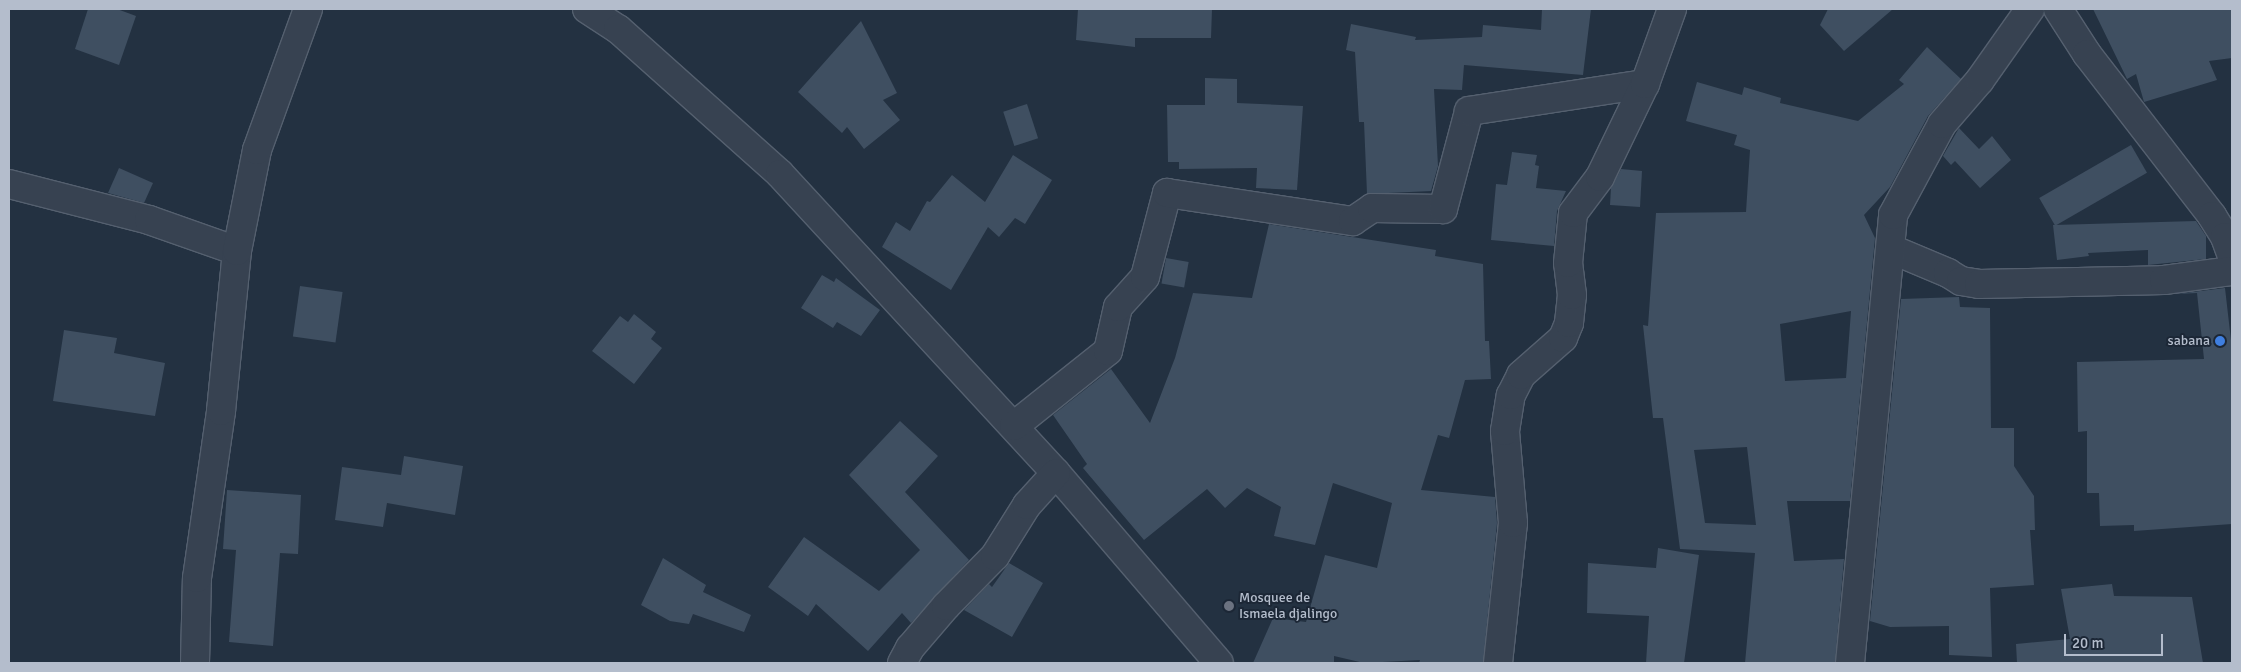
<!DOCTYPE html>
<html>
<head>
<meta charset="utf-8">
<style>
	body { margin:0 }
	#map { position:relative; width:2241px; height:672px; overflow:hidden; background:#233141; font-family:Signika,sans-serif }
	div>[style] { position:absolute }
	.building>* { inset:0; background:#3f4f61; transform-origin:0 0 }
	.roads { filter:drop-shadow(1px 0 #55606f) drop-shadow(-1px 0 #55606f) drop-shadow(0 1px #55606f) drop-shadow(0 -1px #55606f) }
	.minor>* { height:28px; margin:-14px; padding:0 14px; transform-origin:14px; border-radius:14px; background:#374251 }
	.dots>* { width:14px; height:14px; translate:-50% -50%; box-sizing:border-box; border:2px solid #1c2736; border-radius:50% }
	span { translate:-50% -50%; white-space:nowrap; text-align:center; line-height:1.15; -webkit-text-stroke:4px #1c2736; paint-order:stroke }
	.poi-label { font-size:14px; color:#b4bdcc }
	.right { translate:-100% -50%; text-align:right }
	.left { translate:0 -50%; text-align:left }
	.frame { position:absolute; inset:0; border:10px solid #b4bdcc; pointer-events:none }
	.scale { position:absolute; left:2064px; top:634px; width:99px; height:22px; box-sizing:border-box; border:2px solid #b4bdcc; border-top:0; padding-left:6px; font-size:15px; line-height:18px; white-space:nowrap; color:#b4bdcc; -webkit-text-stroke:4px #1c2736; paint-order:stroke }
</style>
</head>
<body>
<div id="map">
	<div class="building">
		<i style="clip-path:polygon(88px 9px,117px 9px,136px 16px,119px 65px,75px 49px)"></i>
		<i style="clip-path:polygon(1078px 9px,1212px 9px,1211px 38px,1135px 38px,1135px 47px,1076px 40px)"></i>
		<i style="clip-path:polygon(1542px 9px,1591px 9px,1583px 75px,1464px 65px,1462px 90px,1434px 89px,1438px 166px,1431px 191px,1367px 194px,1364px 122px,1359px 122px,1355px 52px,1346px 50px,1351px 24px,1416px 37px,1415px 40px,1482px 37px,1483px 25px,1541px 30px)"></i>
		<i style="clip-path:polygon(1828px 9px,1893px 9px,1844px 51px,1820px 25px)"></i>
		<i style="clip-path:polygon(2093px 9px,2232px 9px,2232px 58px,2209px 61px,2217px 80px,2144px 102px,2136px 74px,2127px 79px)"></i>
		<i style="clip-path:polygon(861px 21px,897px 93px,883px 100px,900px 120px,864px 149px,847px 127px,842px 133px,798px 92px)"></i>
		<i style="clip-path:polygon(evenodd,1927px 47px,1961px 79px,1928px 116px,1890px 187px,1864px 215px,1875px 238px,1850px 501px,1787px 501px,1794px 561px,1844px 559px,1835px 663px,1745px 663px,1755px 553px,1680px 549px,1663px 418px,1653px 418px,1643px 325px,1648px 326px,1656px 213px,1746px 212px,1750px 150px,1734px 145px,1737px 135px,1686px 121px,1697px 82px,1742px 95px,1744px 87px,1781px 98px,1780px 103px,1858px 121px,1904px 84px,1899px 80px,1927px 47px,1851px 311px,1846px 378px,1785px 381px,1780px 324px,1851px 311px,1927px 47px,1747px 447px,1756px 525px,1705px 523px,1694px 450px,1747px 447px)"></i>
		<i style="clip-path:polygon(1205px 78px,1237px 79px,1237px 103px,1303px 106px,1297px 190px,1256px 188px,1257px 168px,1179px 169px,1179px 162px,1168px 162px,1167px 105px,1205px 105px)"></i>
		<i style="left:1027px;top:104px;width:36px;height:25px;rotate:72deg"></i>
		<i style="clip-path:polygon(1959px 128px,1979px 149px,1992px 136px,2011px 160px,1980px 188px,1955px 161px,1951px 165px,1943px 156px)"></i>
		<i style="left:2131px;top:145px;width:32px;height:106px;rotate:60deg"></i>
		<i style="clip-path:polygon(1512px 152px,1537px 155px,1535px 165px,1539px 166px,1536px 188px,1566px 191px,1557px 211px,1554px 246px,1491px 240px,1496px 184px,1507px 185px)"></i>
		<i style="clip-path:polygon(1013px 155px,1052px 180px,1025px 224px,1015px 218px,999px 237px,988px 227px,951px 290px,882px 247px,896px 222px,910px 231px,927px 201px,930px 202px,952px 175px,985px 202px)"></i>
		<i style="clip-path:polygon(119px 168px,153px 183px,144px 203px,108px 193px)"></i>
		<i style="clip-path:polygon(1621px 169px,1642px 171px,1640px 207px,1610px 205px,1611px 188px)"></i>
		<i style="clip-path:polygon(2196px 221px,2206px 236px,2206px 259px,2148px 265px,2148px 250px,2088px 253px,2089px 256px,2057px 260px,2053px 225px)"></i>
		<i style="clip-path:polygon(1269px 224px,1436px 250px,1435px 256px,1483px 264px,1485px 341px,1489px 341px,1491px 379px,1465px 380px,1449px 438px,1438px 435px,1421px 490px,1495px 497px,1497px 523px,1483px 663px,1419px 663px,1420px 660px,1364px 663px,1334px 656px,1334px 663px,1253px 663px,1273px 618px,1306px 622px,1325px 555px,1377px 568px,1392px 503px,1333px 483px,1315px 545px,1274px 536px,1281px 507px,1247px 488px,1225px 508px,1207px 489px,1144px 540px,1083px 468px,1087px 464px,1053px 415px,1111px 369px,1150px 423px,1175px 358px,1193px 293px,1252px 298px)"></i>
		<i style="left:1166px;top:258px;width:23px;height:26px;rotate:10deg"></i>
		<i style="clip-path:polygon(822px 275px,834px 282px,836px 278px,880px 310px,861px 336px,837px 322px,833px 328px,801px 308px)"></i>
		<i style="left:300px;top:286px;width:43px;height:51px;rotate:8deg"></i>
		<i style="clip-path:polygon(2225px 288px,2232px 349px,2232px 524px,2134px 531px,2134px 525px,2100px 526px,2099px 493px,2087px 493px,2087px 431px,2078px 432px,2077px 362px,2204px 359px,2197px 293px,2176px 294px)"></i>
		<i style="clip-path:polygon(1959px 297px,1960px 307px,1990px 308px,1991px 428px,2014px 428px,2014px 466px,2034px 496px,2035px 530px,2030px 530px,2034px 585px,1990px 588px,1992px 657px,1949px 655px,1949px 626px,1890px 627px,1870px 621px,1901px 299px)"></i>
		<i style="clip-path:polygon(634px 314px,656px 332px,651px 339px,662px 348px,634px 384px,592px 351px,620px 316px,628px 322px)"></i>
		<i style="clip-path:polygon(64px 330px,117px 338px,114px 353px,165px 363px,155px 416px,53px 401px)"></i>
		<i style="clip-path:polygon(900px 421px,938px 456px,905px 492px,969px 560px,911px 623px,902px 613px,868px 651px,816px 604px,808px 616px,768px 587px,804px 537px,879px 591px,920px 550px,849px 475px)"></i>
		<i style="clip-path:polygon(404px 456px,463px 466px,455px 515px,387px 503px,383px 527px,335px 520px,342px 467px,401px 475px)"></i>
		<i style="clip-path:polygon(227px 490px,301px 495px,298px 554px,280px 553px,273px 646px,229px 642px,236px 550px,223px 549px)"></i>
		<i style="clip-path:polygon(1658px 548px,1699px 555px,1684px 663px,1646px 663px,1649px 616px,1587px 613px,1588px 563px,1656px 568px)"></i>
		<i style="clip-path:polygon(663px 558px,706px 585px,703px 592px,751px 615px,744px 632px,693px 614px,689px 624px,670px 621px,641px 605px)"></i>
		<i style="clip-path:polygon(1009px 563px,1043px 583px,1012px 637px,964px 610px,989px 584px,992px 587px)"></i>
		<i style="clip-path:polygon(2112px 584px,2114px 596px,2192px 597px,2203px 663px,2017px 663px,2016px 644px,2070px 639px,2061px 589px)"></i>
	</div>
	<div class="roads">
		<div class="minor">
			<i style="left:587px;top:9px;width:37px;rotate:33deg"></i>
			<i style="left:618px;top:29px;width:217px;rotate:41.8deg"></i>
			<i style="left:780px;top:174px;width:407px;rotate:47.3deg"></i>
			<i style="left:1056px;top:473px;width:250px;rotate:49.4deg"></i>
			<i style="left:2058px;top:9px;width:54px;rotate:57.2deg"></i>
			<i style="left:2087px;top:54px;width:205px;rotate:52.3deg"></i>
			<i style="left:2212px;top:216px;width:25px;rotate:58deg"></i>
			<i style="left:2225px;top:237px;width:20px;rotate:70deg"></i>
			<i style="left:9px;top:184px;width:145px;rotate:14.4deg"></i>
			<i style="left:149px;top:220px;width:93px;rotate:19.4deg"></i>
			<i style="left:1891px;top:249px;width:62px;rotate:22.8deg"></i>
			<i style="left:1948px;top:273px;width:15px;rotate:32deg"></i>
			<i style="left:1961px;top:281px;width:18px;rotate:9deg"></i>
			<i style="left:1979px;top:284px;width:185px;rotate:-1.2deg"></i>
			<i style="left:2164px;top:280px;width:69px;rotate:-7.5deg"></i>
			<i style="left:1014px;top:426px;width:120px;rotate:-38.6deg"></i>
			<i style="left:1108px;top:351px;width:45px;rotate:-77.2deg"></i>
			<i style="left:1118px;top:307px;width:40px;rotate:-48deg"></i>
			<i style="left:1145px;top:277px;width:87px;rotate:-75.3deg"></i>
			<i style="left:1167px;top:193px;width:188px;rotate:8.6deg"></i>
			<i style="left:1353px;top:221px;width:23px;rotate:-34deg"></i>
			<i style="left:1372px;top:208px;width:71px;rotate:0.8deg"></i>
			<i style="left:1443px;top:209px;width:101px;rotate:-75.1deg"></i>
			<i style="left:1469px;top:111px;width:178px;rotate:-8.7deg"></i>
			<i style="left:195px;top:663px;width:85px;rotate:-88.7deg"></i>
			<i style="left:197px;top:578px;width:169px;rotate:-81.8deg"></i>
			<i style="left:221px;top:411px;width:161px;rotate:-84.3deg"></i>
			<i style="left:237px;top:251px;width:103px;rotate:-78.8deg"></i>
			<i style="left:257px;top:150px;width:150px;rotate:-70.1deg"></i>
			<i style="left:902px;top:663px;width:17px;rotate:-62deg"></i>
			<i style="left:910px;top:648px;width:55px;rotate:-49.4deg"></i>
			<i style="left:946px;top:606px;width:70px;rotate:-45.6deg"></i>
			<i style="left:995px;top:556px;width:60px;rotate:-57.9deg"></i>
			<i style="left:1027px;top:505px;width:43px;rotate:-47.8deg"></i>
			<i style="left:1498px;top:663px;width:141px;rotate:-83.9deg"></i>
			<i style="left:1513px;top:523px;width:92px;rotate:-95deg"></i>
			<i style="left:1505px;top:431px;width:36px;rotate:-81deg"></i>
			<i style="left:1511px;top:395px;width:22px;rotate:-63deg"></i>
			<i style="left:1521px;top:375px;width:56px;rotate:-41.4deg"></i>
			<i style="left:1563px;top:338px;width:16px;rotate:-68deg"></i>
			<i style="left:1569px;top:323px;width:28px;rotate:-84deg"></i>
			<i style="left:1572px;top:295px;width:32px;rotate:-97deg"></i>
			<i style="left:1568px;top:263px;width:50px;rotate:-84.3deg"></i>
			<i style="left:1573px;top:213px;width:45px;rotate:-53.1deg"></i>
			<i style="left:1600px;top:177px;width:103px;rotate:-64.2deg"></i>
			<i style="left:1645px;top:84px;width:80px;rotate:-70.2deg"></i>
			<i style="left:1850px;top:663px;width:450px;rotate:-84.5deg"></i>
			<i style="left:1893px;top:215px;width:103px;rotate:-61.7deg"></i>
			<i style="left:1942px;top:124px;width:58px;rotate:-49.2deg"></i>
			<i style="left:1980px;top:80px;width:87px;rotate:-54.8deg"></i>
		</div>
	</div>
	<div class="dots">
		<i style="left:2220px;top:341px;background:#3f7fe0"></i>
		<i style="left:1229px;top:606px;background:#6b7280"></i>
	</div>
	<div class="poi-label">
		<span class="right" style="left:2210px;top:341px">sabana</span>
		<span class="left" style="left:1239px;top:606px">Mosquee de<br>Ismaela djalingo</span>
	</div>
	<div class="frame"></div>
	<div class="scale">20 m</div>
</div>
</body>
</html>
